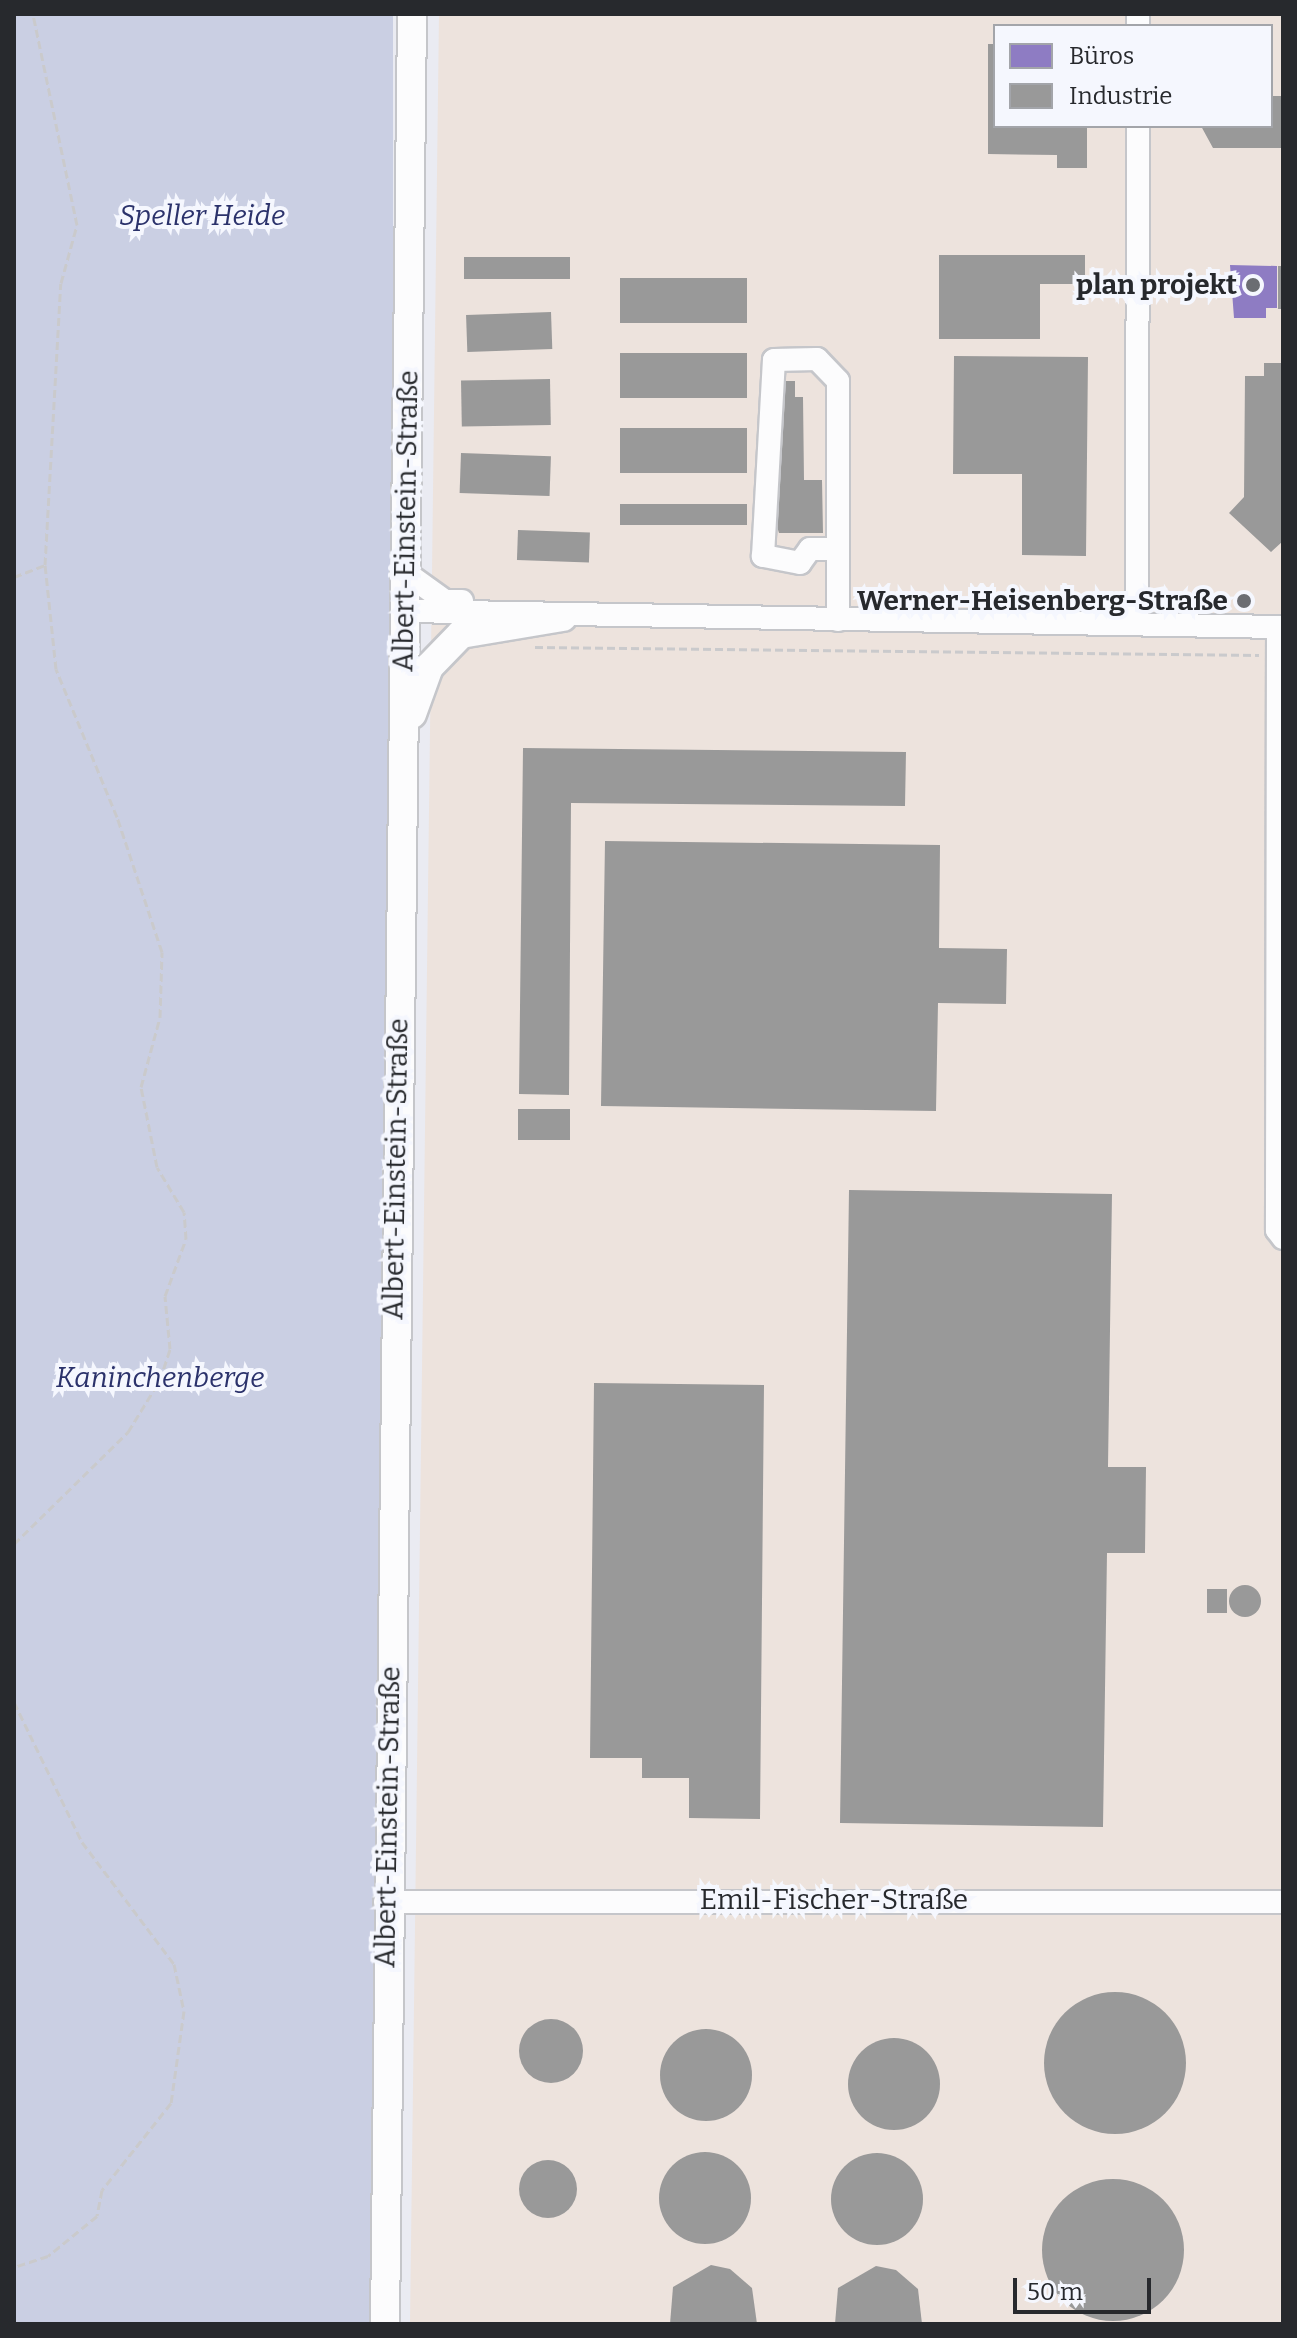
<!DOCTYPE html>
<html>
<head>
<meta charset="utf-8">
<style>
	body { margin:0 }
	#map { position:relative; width:1297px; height:2338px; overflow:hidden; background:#eaebf2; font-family:Bitter,serif }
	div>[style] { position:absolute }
	.industrial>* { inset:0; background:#ede3dd }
	.green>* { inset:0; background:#cacfe3; transform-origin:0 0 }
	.offices>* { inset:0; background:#8e7cc3 }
	.industry>* { inset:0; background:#999; transform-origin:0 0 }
	.round { border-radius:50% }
	.path>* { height:3px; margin-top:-1.5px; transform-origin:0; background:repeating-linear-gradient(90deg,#cacacc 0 8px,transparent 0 12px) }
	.roads { filter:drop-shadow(2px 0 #c5c6ca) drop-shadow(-2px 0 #c5c6ca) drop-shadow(0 2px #c5c6ca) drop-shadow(0 -2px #c5c6ca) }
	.minor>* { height:22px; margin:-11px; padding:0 11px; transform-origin:11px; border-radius:11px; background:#fcfcfd }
	.major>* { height:28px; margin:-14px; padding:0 14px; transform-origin:14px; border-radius:14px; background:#fcfcfd }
	.dots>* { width:22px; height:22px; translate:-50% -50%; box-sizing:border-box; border:4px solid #f5f7fe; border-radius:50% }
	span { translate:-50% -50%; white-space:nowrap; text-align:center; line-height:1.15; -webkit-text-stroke:8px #f5f7fe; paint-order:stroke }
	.park-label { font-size:28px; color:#2b326b; font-style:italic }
	.poi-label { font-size:28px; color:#27292d; font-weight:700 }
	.right { translate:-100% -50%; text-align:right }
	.street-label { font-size:28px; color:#27292d }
	.frame { position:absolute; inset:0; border:16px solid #27292d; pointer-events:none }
	.legend { position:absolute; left:993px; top:24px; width:280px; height:104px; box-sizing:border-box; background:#f5f7fe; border:2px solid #a3a5aa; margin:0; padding:10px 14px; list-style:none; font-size:24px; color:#27292d }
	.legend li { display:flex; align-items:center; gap:16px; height:40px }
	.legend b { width:40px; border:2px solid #a3a5aa }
	.scale { position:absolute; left:1013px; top:2278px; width:138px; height:36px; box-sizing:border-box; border:4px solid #27292d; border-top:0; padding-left:10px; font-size:24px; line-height:28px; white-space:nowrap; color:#27292d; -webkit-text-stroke:6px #f5f7fe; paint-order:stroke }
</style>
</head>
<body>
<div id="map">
	<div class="industrial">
		<i style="clip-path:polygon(evenodd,439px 14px,1283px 14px,1283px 2324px,410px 2324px,439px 14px,995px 26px,1271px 26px,1271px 126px,995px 126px,995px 26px)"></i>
	</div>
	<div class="green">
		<i style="left:14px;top:14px;width:379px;height:2310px"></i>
	</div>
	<div class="offices">
		<i style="clip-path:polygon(1230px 265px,1277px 266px,1277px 308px,1266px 308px,1266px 318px,1234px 318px)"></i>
	</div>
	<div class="industry">
		<i style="clip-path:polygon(988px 44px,995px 44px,995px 126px,1087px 126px,1087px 168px,1057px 168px,1057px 155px,988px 154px)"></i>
		<i style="clip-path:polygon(1271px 96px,1283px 96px,1283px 148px,1213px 148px,1201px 126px,1271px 126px)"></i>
		<i style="clip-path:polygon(939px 255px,1085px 255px,1085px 284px,1040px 284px,1040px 339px,939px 339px)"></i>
		<i style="left:570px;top:257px;width:22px;height:106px;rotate:90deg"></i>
		<i style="left:1278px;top:266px;width:5px;height:43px"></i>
		<i style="left:620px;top:278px;width:127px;height:45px"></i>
		<i style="left:551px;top:312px;width:37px;height:85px;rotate:88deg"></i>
		<i style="left:620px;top:353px;width:127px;height:45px"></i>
		<i style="clip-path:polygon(954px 356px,1088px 357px,1086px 556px,1022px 555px,1022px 474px,953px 474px)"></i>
		<i style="clip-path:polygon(1264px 363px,1283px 363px,1283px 541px,1271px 552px,1229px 513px,1244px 497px,1245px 376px,1264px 376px)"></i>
		<i style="left:550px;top:379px;width:46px;height:89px;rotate:89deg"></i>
		<i style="clip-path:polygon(779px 381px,795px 381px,795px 397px,803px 397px,804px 480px,822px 480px,823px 533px,779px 533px,774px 517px)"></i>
		<i style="left:620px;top:428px;width:127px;height:45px"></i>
		<i style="left:461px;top:453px;width:90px;height:40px;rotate:2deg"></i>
		<i style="left:620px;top:504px;width:127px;height:21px"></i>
		<i style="left:518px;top:530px;width:72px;height:30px;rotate:2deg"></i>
		<i style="clip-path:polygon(523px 748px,906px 752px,905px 806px,571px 803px,569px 1095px,519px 1094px)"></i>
		<i style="clip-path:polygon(605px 841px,940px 845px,939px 948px,1007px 949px,1006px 1004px,938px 1003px,936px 1111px,601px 1106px)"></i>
		<i style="left:518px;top:1109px;width:52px;height:31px"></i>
		<i style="clip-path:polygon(849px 1190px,1112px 1194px,1108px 1467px,1146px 1467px,1145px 1553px,1107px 1553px,1103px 1827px,840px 1823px)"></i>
		<i style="clip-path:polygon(594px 1383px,764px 1385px,760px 1819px,689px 1818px,689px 1778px,642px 1778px,642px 1758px,590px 1758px)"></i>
		<i class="round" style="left:1229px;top:1585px;width:32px;height:32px"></i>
		<i style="left:1207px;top:1589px;width:20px;height:24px"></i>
		<i class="round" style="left:1044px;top:1992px;width:142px;height:142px"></i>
		<i class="round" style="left:519px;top:2019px;width:64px;height:64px"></i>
		<i class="round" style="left:660px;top:2029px;width:92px;height:92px"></i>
		<i class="round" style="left:848px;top:2038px;width:92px;height:92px"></i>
		<i class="round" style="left:659px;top:2152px;width:92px;height:92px"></i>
		<i class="round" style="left:831px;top:2153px;width:92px;height:92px"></i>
		<i class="round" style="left:519px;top:2160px;width:58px;height:58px"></i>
		<i class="round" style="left:1042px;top:2179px;width:142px;height:142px"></i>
		<i style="clip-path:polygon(711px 2265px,730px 2269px,752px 2288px,757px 2324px,670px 2324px,673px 2287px)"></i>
		<i style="clip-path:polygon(876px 2266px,896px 2270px,918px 2289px,922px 2324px,835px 2324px,838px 2288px)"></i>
	</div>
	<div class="path">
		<i style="left:14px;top:577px;width:33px;rotate:-21deg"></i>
		<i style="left:535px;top:647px;width:724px;rotate:0.63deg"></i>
		<i style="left:14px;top:1544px;width:160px;rotate:-44.5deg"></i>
		<i style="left:128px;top:1432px;width:61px;rotate:-58.4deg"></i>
		<i style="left:160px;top:1380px;width:33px;rotate:-72deg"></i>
		<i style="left:170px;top:1349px;width:53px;rotate:-95.4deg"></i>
		<i style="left:165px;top:1296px;width:61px;rotate:-69.8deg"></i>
		<i style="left:186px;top:1239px;width:27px;rotate:-94deg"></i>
		<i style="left:184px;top:1212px;width:52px;rotate:-121deg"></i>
		<i style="left:157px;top:1167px;width:82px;rotate:-101.3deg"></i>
		<i style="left:141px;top:1087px;width:73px;rotate:-74.8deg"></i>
		<i style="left:160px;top:1017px;width:65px;rotate:-88.2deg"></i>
		<i style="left:162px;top:952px;width:142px;rotate:-108.4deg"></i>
		<i style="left:117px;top:817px;width:160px;rotate:-112.4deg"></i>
		<i style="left:56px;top:669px;width:105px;rotate:-96deg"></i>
		<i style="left:45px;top:565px;width:282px;rotate:-86.8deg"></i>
		<i style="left:61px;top:283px;width:60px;rotate:-74.6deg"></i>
		<i style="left:77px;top:225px;width:216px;rotate:-101.8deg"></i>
		<i style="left:14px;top:1702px;width:156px;rotate:64.1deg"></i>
		<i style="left:82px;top:1842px;width:153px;rotate:53deg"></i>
		<i style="left:174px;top:1964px;width:48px;rotate:78deg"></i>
		<i style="left:184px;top:2011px;width:93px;rotate:98deg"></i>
		<i style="left:171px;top:2103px;width:111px;rotate:128.4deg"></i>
		<i style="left:102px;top:2190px;width:26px;rotate:101deg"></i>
		<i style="left:97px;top:2216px;width:63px;rotate:140.8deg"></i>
		<i style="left:48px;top:2256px;width:36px;rotate:162deg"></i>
	</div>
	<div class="roads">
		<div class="minor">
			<i style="left:1138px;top:14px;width:12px;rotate:90deg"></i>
			<i style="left:838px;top:549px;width:28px;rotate:180deg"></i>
			<i style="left:810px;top:549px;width:17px;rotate:126deg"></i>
			<i style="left:800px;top:563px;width:38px;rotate:-169deg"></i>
			<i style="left:763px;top:556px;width:196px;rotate:-86.8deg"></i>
			<i style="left:774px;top:360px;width:43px;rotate:-1.3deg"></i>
			<i style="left:817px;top:359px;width:30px;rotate:46deg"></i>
			<i style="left:838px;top:381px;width:239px;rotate:90deg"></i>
			<i style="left:406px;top:573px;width:48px;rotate:35.7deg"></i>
			<i style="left:445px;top:601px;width:17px"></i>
			<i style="left:406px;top:611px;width:877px;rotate:1.05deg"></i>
			<i style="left:1137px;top:623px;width:497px;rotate:-89.9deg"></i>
			<i style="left:1278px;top:627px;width:603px;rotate:90.1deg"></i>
			<i style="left:1277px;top:1230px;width:10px;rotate:53deg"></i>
			<i style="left:385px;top:1902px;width:898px"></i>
		</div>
		<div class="major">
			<i style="left:412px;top:714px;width:50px;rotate:-70.1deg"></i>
			<i style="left:429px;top:667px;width:46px;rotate:-45.9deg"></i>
			<i style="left:461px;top:634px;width:103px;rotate:-9.5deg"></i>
			<i style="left:385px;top:2324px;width:2310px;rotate:-89.33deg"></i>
		</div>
	</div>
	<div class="dots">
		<i style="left:1253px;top:285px;background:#6b6d72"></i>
		<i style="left:1244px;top:601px;background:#6b6d72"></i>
	</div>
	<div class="park-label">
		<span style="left:202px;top:216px">Speller Heide</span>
		<span style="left:160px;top:1378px">Kaninchenberge</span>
	</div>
	<div class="poi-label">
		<span class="right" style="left:1237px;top:285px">plan projekt</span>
		<span class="right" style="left:1228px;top:601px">Werner-Heisenberg-Straße</span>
	</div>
	<div class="street-label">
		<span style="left:406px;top:521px;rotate:-89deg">Albert-Einstein-Straße</span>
		<span style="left:396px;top:1169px;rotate:-89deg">Albert-Einstein-Straße</span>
		<span style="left:388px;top:1817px;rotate:-89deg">Albert-Einstein-Straße</span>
		<span style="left:834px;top:1900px">Emil-Fischer-Straße</span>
	</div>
	<div class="frame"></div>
	<ul class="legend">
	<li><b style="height:22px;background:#8e7cc3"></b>Büros</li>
	<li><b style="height:22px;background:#999"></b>Industrie</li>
	</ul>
	<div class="scale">50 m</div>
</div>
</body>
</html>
